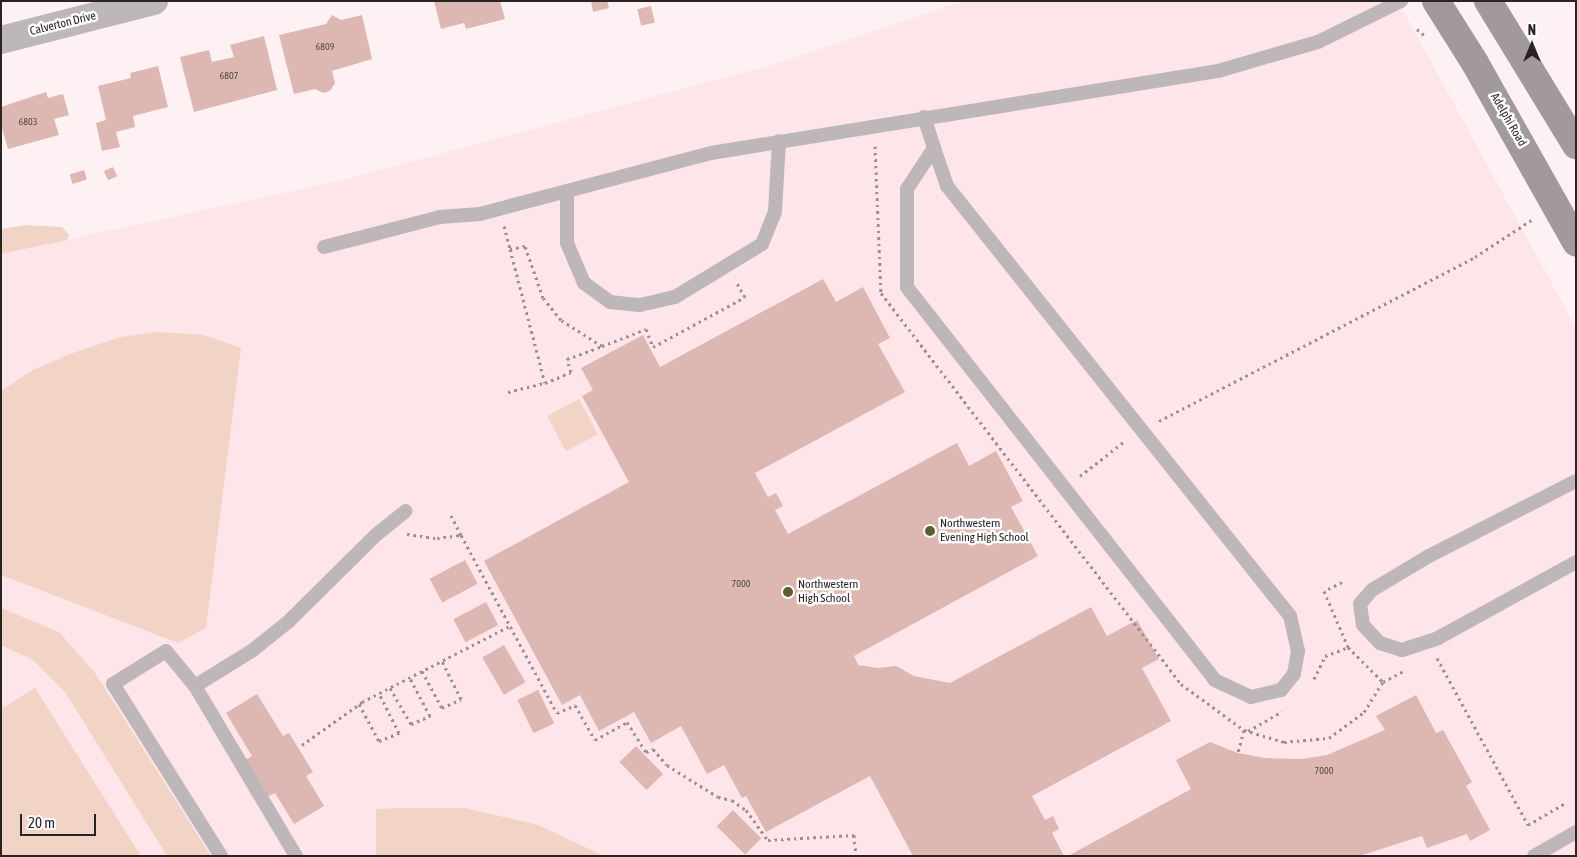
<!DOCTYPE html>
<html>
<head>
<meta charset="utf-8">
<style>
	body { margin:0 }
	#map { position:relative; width:1577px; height:857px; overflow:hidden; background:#fef1f3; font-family:"Asap Condensed",sans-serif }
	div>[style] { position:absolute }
	.built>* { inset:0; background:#fee5ea }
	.green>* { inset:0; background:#f1d4c5; transform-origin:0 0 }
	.building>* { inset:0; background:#ddb7b1; transform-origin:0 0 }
	.path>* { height:3px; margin-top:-1.5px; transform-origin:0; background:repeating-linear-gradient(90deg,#998f91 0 2.5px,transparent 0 6.5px) }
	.lane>* { height:14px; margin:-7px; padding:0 7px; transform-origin:7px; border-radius:7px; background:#bdb7ba }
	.street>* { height:28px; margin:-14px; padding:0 14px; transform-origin:14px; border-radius:14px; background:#bdb7ba }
	.secondary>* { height:28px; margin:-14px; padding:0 14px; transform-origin:14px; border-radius:14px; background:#a2999e }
	.dots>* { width:14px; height:14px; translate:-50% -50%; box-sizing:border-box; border:2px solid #fff; border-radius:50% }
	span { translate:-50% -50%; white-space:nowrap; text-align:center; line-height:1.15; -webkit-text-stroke:5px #fff; paint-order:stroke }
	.number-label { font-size:10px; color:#574948 }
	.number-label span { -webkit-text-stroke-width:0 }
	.street-label { font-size:12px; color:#2a2425 }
	.poi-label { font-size:12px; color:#2a2425 }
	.left { translate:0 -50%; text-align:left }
	.frame { position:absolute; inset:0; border:2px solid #2a2425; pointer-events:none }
	.north { position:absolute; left:1507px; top:20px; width:50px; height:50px; -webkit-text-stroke:4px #fff; paint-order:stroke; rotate:0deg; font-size:14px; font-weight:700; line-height:20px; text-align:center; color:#2a2425 }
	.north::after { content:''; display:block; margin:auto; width:18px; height:22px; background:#2a2425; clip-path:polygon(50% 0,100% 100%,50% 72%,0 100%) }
	.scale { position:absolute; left:20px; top:814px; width:76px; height:22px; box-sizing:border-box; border:2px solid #2a2425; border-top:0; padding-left:6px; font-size:15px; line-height:18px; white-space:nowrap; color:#2a2425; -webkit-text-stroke:4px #fff; paint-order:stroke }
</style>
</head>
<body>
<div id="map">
	<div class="built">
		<i style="clip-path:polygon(963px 1px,1398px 1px,1576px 328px,1576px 856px,1px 856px,1px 254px,343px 180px,768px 66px)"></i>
	</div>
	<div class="green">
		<i style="clip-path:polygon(26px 225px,62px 227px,69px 235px,67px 240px,1px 254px,1px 229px)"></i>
		<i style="clip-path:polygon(158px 332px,204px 335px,241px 348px,206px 628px,178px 643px,1px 575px,1px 391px,31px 371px,70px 354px,120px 337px)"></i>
		<i style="left:579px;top:399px;width:40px;height:36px;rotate:62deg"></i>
		<i style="clip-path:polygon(1px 608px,59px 632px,95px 673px,211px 856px,167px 856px,65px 692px,33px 660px,1px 645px)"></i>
		<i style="clip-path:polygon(35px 688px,141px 856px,1px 856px,1px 709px)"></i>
		<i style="clip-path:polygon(404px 808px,464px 808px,538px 825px,604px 856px,376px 856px,376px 809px)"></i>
	</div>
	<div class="building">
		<i style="clip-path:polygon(434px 1px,500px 1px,505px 19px,466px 29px,464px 23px,441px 29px)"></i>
		<i style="clip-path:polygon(591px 1px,607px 1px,609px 8px,593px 12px)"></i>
		<i style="left:651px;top:6px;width:17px;height:14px;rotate:77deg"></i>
		<i style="clip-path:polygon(332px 15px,341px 20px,362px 15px,372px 59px,332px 71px,335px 83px,330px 91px,323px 93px,315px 89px,294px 94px,279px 35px,326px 24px)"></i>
		<i style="clip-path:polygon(264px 36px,277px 90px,194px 112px,180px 57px,209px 50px,212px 62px,234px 57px,230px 45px)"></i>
		<i style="clip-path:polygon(158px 66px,168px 107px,133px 116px,135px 127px,116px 132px,120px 147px,102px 151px,96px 123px,106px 120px,98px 86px,131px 78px,130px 73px)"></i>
		<i style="clip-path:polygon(46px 92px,48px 98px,63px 94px,69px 115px,54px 119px,59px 135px,8px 149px,1px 125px,1px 107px)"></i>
		<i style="left:113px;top:167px;width:10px;height:10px;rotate:66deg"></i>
		<i style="left:84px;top:170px;width:10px;height:15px;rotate:73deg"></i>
		<i style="clip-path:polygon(823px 279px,836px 302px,863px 287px,890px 338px,878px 344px,905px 392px,755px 473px,768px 497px,776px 493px,783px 506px,775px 510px,788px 534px,957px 443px,969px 466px,996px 451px,1023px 501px,1011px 507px,1038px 556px,854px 656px,858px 665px,878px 668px,896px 666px,914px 676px,950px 683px,1091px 607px,1107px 636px,1137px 620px,1159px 659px,1142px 668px,1171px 721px,1032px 796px,1045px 820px,1053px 816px,1059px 829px,1052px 833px,1064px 856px,913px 856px,870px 776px,766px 832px,746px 796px,742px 798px,724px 765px,707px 774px,681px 726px,651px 743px,634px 712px,599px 731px,580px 695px,562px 705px,484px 561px,629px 482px,582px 396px,593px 390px,581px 368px,643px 335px,660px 367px)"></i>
		<i style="left:465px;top:560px;width:27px;height:40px;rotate:62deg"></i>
		<i style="left:486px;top:602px;width:26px;height:37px;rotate:62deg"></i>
		<i style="left:504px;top:645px;width:43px;height:25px;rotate:60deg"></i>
		<i style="left:538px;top:690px;width:37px;height:23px;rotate:64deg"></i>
		<i style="clip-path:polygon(257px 694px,283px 736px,289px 733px,313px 772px,306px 776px,324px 806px,294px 824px,275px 793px,267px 797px,245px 760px,252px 756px,226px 713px)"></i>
		<i style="clip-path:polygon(1416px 695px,1436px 733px,1443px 730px,1472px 782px,1466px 786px,1490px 830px,1470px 841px,1467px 834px,1427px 848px,1422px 836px,1359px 856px,1068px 856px,1191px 789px,1176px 760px,1210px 742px,1238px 753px,1265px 758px,1302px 759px,1327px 755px,1385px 730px,1376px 716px)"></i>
		<i style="left:636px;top:746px;width:39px;height:23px;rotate:46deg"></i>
		<i style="left:733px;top:810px;width:40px;height:23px;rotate:45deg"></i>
	</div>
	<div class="path">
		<i style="left:1417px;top:29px;width:9px;rotate:41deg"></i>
		<i style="left:875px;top:146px;width:147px;rotate:87.7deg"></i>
		<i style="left:881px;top:293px;width:493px;rotate:52.5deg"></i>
		<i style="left:1181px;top:684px;width:78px;rotate:36.1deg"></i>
		<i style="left:1244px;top:730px;width:24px;rotate:105deg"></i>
		<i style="left:504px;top:226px;width:24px;rotate:75deg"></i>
		<i style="left:510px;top:249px;width:138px;rotate:75.4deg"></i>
		<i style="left:545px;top:383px;width:28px;rotate:-23deg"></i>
		<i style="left:571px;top:372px;width:14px;rotate:-107deg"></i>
		<i style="left:567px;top:359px;width:37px;rotate:-20deg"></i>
		<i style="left:602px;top:346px;width:49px;rotate:-147.6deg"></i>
		<i style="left:561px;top:320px;width:28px;rotate:-129deg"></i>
		<i style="left:543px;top:298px;width:55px;rotate:-109.1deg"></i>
		<i style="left:525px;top:246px;width:15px;rotate:169deg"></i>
		<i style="left:602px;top:346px;width:47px;rotate:-21.1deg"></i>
		<i style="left:646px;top:329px;width:19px;rotate:69deg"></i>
		<i style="left:653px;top:347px;width:105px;rotate:-28.5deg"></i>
		<i style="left:745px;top:297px;width:16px;rotate:-120deg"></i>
		<i style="left:508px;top:392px;width:38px;rotate:-14deg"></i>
		<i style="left:1159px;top:421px;width:356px;rotate:-27.4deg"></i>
		<i style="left:1475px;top:257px;width:69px;rotate:-33.2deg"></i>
		<i style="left:1080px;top:476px;width:58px;rotate:-38deg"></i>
		<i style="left:407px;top:534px;width:30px;rotate:8deg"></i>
		<i style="left:437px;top:538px;width:24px;rotate:-7deg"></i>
		<i style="left:461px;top:535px;width:22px;rotate:-117deg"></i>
		<i style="left:461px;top:535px;width:202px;rotate:61.7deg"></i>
		<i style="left:557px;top:713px;width:20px;rotate:-24deg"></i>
		<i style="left:575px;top:705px;width:40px;rotate:60.3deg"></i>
		<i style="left:595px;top:740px;width:37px;rotate:-29deg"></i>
		<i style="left:627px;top:722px;width:36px;rotate:58deg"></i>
		<i style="left:646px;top:752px;width:8px;rotate:-23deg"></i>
		<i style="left:653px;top:749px;width:21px;rotate:49deg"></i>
		<i style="left:667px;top:765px;width:60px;rotate:32.1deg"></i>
		<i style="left:718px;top:797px;width:14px;rotate:12deg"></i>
		<i style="left:732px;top:800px;width:17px;rotate:36deg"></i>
		<i style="left:746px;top:810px;width:37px;rotate:54deg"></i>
		<i style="left:768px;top:840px;width:86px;rotate:-3.3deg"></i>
		<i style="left:854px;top:835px;width:21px;rotate:85deg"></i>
		<i style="left:1342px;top:582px;width:20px;rotate:153deg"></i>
		<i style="left:1324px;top:591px;width:61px;rotate:66.8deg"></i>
		<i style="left:1348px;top:647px;width:49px;rotate:45deg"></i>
		<i style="left:1383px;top:682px;width:26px;rotate:-28deg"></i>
		<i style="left:1437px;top:658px;width:190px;rotate:61.4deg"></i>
		<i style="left:1528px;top:825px;width:45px;rotate:-30.5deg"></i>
		<i style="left:422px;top:671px;width:42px;rotate:61.6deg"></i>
		<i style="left:442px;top:708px;width:21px;rotate:-25deg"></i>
		<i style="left:461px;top:699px;width:42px;rotate:-116.6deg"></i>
		<i style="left:1314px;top:679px;width:25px;rotate:-64deg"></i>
		<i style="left:1325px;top:656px;width:25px;rotate:-21deg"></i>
		<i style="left:390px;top:688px;width:42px;rotate:59.7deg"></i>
		<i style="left:411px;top:724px;width:21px;rotate:-23deg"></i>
		<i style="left:430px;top:716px;width:43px;rotate:-117.8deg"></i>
		<i style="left:359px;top:704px;width:42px;rotate:61.6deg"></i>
		<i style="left:379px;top:741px;width:22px;rotate:-22deg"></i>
		<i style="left:399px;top:733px;width:45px;rotate:-116.6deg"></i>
		<i style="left:1244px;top:730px;width:42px;rotate:16.7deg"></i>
		<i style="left:1284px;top:742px;width:45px;rotate:-5.1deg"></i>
		<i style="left:1329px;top:738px;width:44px;rotate:-36.6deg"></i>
		<i style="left:1364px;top:712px;width:36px;rotate:-58deg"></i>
		<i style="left:1248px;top:731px;width:39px;rotate:-30deg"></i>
		<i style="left:302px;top:745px;width:74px;rotate:-35.6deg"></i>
		<i style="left:362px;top:702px;width:166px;rotate:-27.2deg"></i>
	</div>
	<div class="lane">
		<i style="left:924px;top:117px;width:33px;rotate:72deg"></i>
		<i style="left:934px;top:148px;width:40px;rotate:71.1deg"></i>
		<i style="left:947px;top:186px;width:550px;rotate:51.42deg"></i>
		<i style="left:1290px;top:616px;width:36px;rotate:77deg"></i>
		<i style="left:1298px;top:651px;width:23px;rotate:100deg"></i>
		<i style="left:1294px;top:674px;width:21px;rotate:129deg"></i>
		<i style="left:1281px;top:690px;width:31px;rotate:167deg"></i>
		<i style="left:1251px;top:697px;width:40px;rotate:-155deg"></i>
		<i style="left:1215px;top:680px;width:499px;rotate:-128.1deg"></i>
		<i style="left:907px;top:287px;width:98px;rotate:-90deg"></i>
		<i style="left:907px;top:189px;width:49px;rotate:-56.6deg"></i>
		<i style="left:567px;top:191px;width:52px;rotate:90deg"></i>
		<i style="left:567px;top:243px;width:43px;rotate:67deg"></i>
		<i style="left:584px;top:283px;width:32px;rotate:36deg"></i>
		<i style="left:610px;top:302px;width:30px;rotate:6deg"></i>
		<i style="left:640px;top:305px;width:36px;rotate:-13deg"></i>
		<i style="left:675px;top:297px;width:102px;rotate:-31.3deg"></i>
		<i style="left:762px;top:244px;width:35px;rotate:-68deg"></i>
		<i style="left:775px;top:211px;width:70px;rotate:-86.7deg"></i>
		<i style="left:324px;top:247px;width:120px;rotate:-14.5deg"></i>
		<i style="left:440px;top:217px;width:40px;rotate:-4.3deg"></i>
		<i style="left:480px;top:214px;width:239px;rotate:-14.8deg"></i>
		<i style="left:711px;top:153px;width:514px;rotate:-9.19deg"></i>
		<i style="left:1218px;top:71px;width:104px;rotate:-16.2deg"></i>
		<i style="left:1318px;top:42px;width:93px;rotate:-26.3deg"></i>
		<i style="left:1576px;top:481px;width:165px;rotate:153deg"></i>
		<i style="left:1429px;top:556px;width:66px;rotate:149.2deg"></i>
		<i style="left:1372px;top:590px;width:18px;rotate:131deg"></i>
		<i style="left:1360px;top:604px;width:21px;rotate:82deg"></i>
		<i style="left:1363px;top:625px;width:25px;rotate:47deg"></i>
		<i style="left:1380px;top:643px;width:23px;rotate:18deg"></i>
		<i style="left:1402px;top:650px;width:38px;rotate:-18deg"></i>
		<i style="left:1438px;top:638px;width:158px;rotate:-28.8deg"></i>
		<i style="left:195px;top:686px;width:68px;rotate:-31.8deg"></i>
		<i style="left:253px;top:650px;width:45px;rotate:-38.7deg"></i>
		<i style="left:288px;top:622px;width:124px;rotate:-44.7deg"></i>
		<i style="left:376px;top:535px;width:38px;rotate:-39deg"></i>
		<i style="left:221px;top:856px;width:203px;rotate:-122.1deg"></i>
		<i style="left:113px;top:684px;width:62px;rotate:-31.9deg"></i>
		<i style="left:166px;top:651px;width:45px;rotate:50.4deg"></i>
		<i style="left:195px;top:686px;width:198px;rotate:59.3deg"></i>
		<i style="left:1534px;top:856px;width:48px;rotate:-29.7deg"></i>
	</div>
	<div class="street">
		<i style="left:1px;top:40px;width:158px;rotate:-14.3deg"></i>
	</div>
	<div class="secondary">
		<i style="left:1436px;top:1px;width:73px;rotate:57.8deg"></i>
		<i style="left:1475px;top:63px;width:206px;rotate:60.6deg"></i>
		<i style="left:1488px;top:1px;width:169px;rotate:58.6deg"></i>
	</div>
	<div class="dots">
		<i style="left:930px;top:531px;background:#5a5f2d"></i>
		<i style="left:788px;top:592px;background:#5a5f2d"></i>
	</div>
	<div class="number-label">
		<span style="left:325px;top:47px">6809</span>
		<span style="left:229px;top:76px">6807</span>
		<span style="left:28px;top:122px">6803</span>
		<span style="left:741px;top:584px">7000</span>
		<span style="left:1324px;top:771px">7000</span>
	</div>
	<div class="street-label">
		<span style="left:63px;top:24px;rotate:-14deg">Calverton Drive</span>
		<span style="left:1508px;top:120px;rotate:60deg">Adelphi Road</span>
	</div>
	<div class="poi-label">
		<span class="left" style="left:940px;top:531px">Northwestern<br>Evening High School</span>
		<span class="left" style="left:798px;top:592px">Northwestern<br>High School</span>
	</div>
	<div class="frame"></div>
	<div class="north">N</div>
	<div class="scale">20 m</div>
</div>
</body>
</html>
